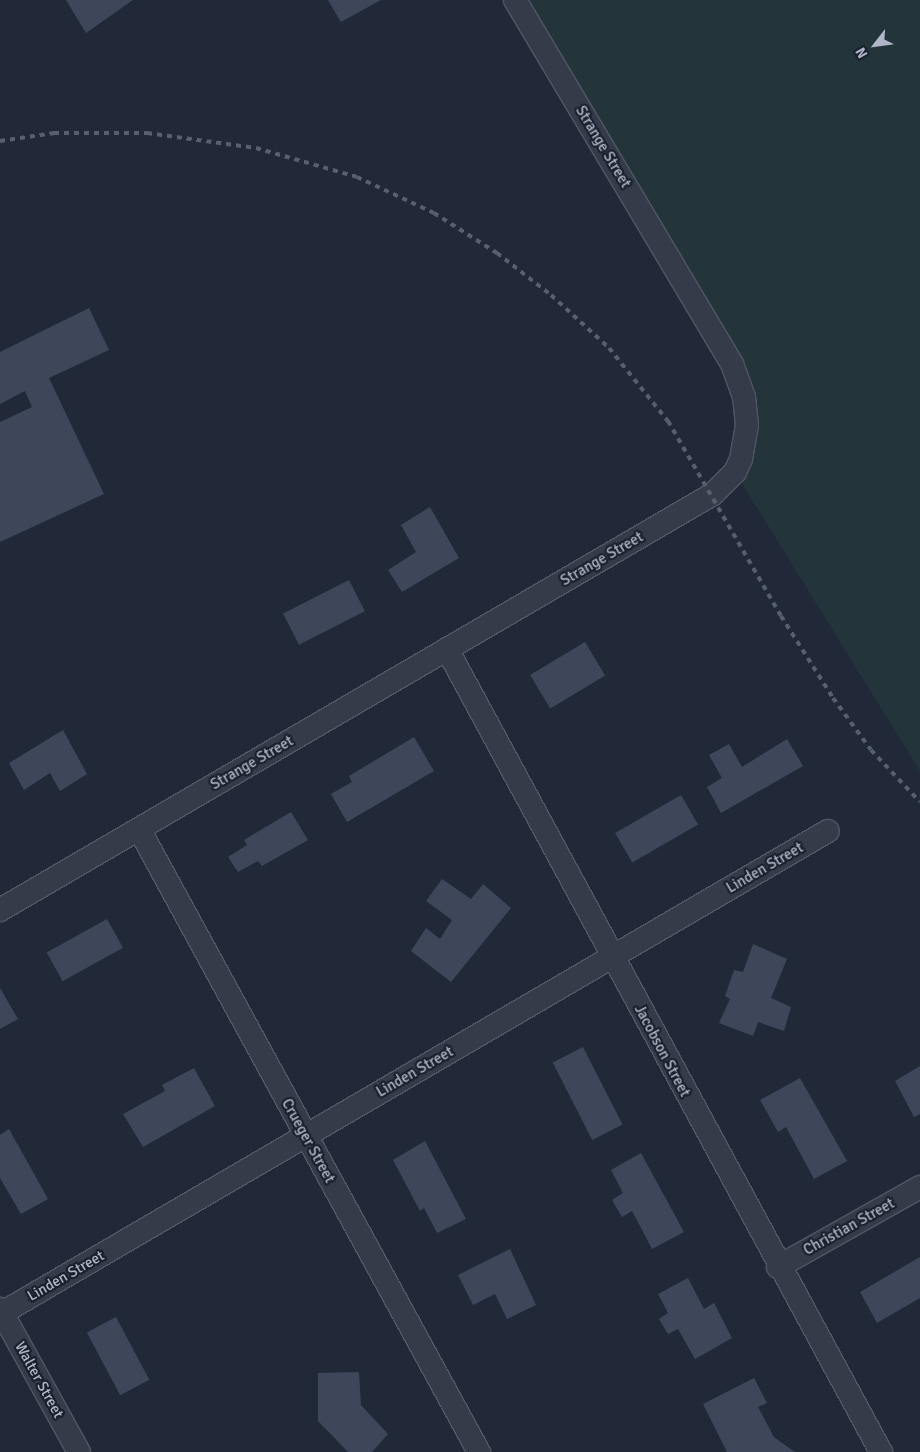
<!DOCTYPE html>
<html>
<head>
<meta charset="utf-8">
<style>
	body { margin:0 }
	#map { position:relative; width:920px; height:1452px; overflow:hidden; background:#212939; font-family:Signika,sans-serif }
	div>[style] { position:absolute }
	.green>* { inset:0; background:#23353a }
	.building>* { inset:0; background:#3d4759; transform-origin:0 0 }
	.roads { filter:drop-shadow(1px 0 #505664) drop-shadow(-1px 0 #505664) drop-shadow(0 1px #505664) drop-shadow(0 -1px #505664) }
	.street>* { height:22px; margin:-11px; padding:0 11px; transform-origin:11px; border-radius:11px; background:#353b49 }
	.rail>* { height:4px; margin-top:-2px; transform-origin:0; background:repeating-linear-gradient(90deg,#575f71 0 5px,transparent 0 10px) }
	span { translate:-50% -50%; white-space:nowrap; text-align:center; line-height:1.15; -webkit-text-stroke:4.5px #1a212e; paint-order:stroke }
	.street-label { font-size:15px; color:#b0b6c6 }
	.north { position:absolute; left:850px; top:20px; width:50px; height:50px; -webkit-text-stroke:4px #1a212e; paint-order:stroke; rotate:240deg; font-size:14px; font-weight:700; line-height:20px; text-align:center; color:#b0b6c6 }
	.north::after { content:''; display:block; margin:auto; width:18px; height:22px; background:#b0b6c6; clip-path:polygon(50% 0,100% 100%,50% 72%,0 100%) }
</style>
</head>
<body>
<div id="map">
	<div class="green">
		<i style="clip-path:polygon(515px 0,920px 0,920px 771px,735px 472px,746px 407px)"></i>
	</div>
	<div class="building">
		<i style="clip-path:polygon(66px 0,133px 0,86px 33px)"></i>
		<i style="clip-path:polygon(328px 0,381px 0,341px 22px)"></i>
		<i style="clip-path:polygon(89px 308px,109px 350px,49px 378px,104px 494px,0 542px,0 422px,32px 407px,25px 391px,0 404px,0 352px)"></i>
		<i style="clip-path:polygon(430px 507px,459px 558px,402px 592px,388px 570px,416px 552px,401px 525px)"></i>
		<i style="left:349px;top:580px;width:35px;height:74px;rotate:63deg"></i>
		<i style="left:585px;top:642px;width:39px;height:64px;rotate:59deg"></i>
		<i style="clip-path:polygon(63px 730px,87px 774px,60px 791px,50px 773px,24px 790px,9px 763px)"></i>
		<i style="clip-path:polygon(414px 737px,434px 771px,347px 822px,331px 794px,352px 782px,349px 776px)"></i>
		<i style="clip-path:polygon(787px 739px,803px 766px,721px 813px,707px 787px,722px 778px,709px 755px,729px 744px,742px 767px)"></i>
		<i style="left:681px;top:795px;width:34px;height:76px;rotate:60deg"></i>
		<i style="clip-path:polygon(291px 812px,308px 840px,262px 866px,258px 861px,238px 872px,228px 857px,247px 845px,244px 840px)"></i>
		<i style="clip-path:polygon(442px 879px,471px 899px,483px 884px,511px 908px,451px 982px,411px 951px,426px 928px,440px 939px,452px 920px,426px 901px)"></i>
		<i style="left:107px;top:919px;width:33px;height:69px;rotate:61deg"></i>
		<i style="clip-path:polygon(753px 944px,787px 959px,771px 998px,791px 1007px,784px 1031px,758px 1022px,753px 1036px,719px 1023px,730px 999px,725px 996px,734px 970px,743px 972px)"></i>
		<i style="clip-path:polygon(0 988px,18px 1019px,0 1029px)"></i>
		<i style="left:583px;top:1047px;width:87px;height:34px;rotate:63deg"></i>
		<i style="clip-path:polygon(920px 1066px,920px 1114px,914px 1117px,895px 1081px)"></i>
		<i style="clip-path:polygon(194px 1068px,215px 1106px,143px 1147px,123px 1114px,165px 1091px,162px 1085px)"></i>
		<i style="clip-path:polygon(800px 1078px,847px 1161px,814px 1179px,786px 1127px,778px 1132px,760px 1100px)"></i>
		<i style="clip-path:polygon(9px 1129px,48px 1199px,21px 1214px,0 1178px,0 1135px)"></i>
		<i style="clip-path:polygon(425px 1141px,466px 1219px,437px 1233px,424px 1208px,420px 1211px,393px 1160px)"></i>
		<i style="clip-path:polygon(641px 1153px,684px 1232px,652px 1249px,632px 1211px,622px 1217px,612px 1200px,623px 1193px,611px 1170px)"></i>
		<i style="clip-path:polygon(510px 1249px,536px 1305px,507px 1319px,495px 1294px,473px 1305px,458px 1275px)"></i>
		<i style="clip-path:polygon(920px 1257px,920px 1298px,877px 1323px,860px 1292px)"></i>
		<i style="clip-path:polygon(688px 1278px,704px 1309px,714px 1303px,732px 1338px,695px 1359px,678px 1329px,668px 1334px,659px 1319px,668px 1313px,658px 1294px)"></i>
		<i style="left:116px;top:1317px;width:71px;height:33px;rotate:62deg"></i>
		<i style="clip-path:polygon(359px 1372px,361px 1405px,388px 1434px,372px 1452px,348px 1452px,318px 1421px,318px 1373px)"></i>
		<i style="clip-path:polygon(754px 1378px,767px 1403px,758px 1407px,774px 1437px,795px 1452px,727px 1452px,703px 1404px)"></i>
	</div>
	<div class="roads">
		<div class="street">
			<i style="left:447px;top:649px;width:913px;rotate:61.61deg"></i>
			<i style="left:139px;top:829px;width:710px;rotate:61.38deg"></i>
			<i style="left:0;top:910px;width:825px;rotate:-30.26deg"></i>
			<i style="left:713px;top:494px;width:31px;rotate:-45deg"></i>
			<i style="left:735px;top:472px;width:14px;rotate:-65deg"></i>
			<i style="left:741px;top:459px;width:35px;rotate:-80deg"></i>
			<i style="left:747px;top:425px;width:28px;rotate:-96deg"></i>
			<i style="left:744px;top:397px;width:35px;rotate:-110deg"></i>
			<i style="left:732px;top:364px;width:424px;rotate:-120.8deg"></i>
			<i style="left:778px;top:1267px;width:163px;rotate:-29.4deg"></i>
			<i style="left:0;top:1309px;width:163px;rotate:61.1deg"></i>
			<i style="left:2px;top:1313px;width:956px;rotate:-30.27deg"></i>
		</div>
	</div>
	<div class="rail">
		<i style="left:0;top:141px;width:55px;rotate:-8.4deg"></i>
		<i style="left:54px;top:133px;width:93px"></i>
		<i style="left:147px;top:133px;width:110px;rotate:7.8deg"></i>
		<i style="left:256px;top:148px;width:105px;rotate:16deg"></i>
		<i style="left:357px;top:177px;width:85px;rotate:25.1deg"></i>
		<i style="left:434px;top:213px;width:75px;rotate:32.4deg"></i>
		<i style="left:497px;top:253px;width:68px;rotate:37.9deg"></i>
		<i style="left:551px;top:295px;width:79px;rotate:42.4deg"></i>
		<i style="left:609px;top:348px;width:94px;rotate:51.1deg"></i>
		<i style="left:668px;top:421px;width:225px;rotate:59.9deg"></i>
		<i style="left:781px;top:616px;width:97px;rotate:57.6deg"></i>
		<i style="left:833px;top:698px;width:64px;rotate:53.8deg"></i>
		<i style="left:871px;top:750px;width:71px;rotate:46.7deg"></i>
	</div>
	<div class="street-label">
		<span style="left:603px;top:147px;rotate:59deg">Strange Street</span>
		<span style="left:602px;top:559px;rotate:-30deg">Strange Street</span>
		<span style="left:252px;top:763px;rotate:-30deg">Strange Street</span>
		<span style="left:765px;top:868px;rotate:-30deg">Linden Street</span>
		<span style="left:662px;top:1051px;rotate:62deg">Jacobson Street</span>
		<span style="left:415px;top:1072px;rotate:-30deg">Linden Street</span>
		<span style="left:308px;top:1141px;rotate:61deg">Crueger Street</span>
		<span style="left:849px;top:1227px;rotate:-29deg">Christian Street</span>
		<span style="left:66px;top:1276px;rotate:-30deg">Linden Street</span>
		<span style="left:39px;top:1380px;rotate:61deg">Walter Street</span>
	</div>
	<div class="north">N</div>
</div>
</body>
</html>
